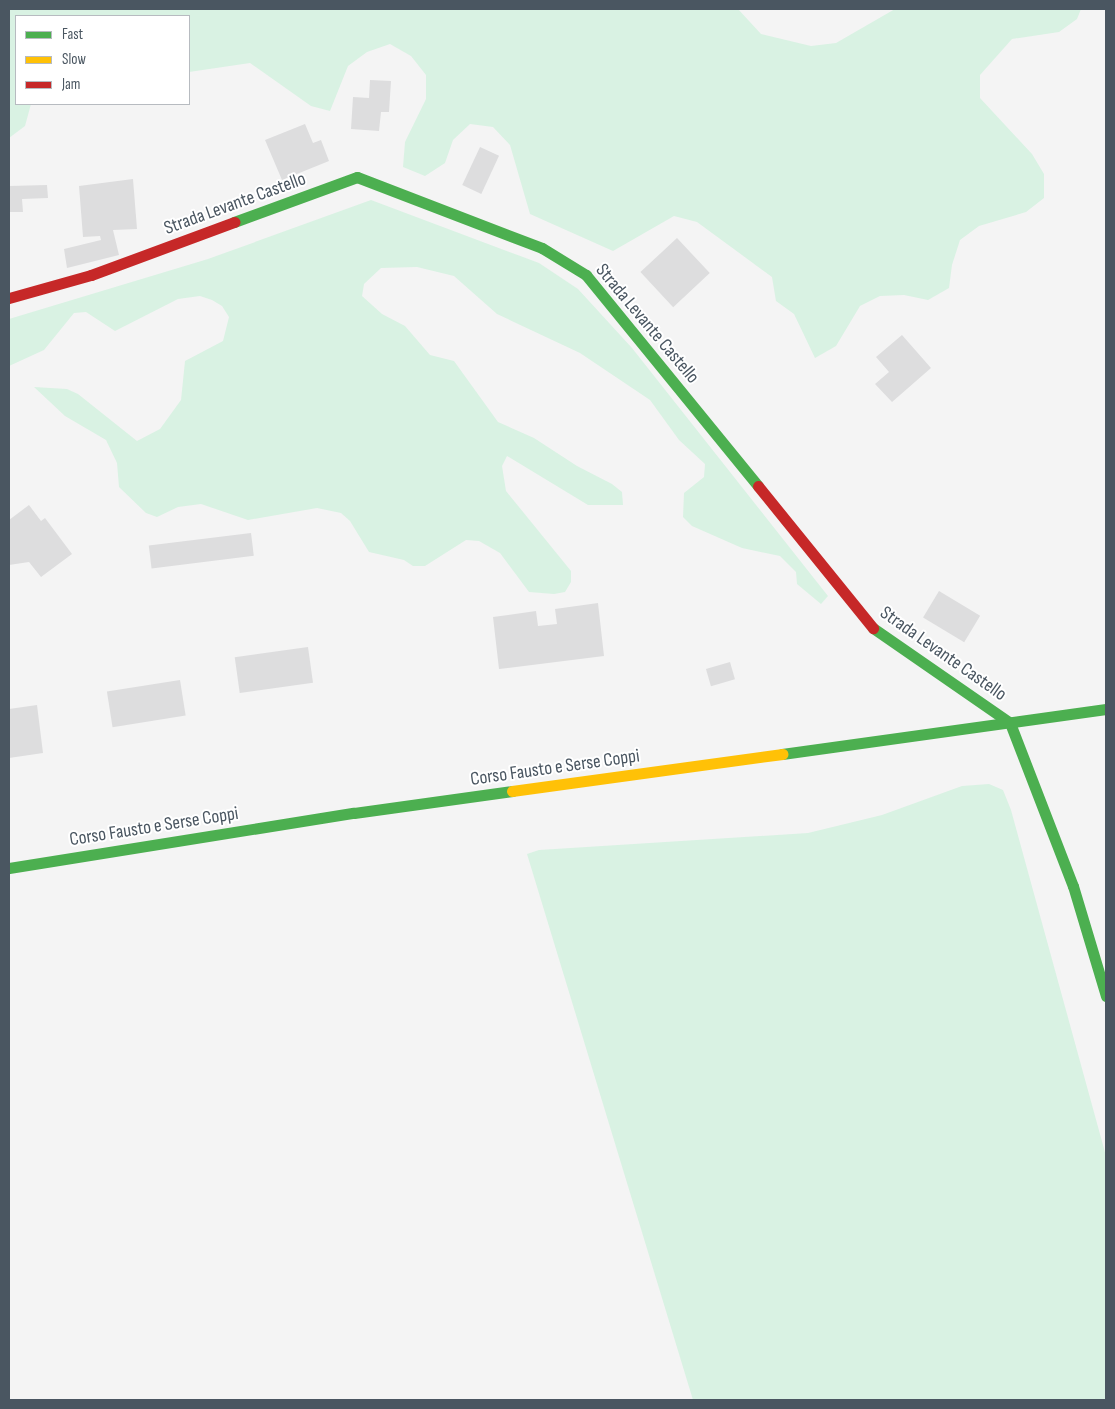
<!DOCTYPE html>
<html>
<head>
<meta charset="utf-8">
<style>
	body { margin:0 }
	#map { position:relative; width:1115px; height:1409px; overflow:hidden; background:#f4f4f4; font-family:"Sofia Sans Condensed",sans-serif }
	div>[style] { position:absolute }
	.green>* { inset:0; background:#d9f2e3 }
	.building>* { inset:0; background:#ddddde; transform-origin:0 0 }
	.fast>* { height:11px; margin:-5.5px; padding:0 5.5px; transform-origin:5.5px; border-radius:5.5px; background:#4caf50 }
	.slow>* { height:11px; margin:-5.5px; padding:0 5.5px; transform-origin:5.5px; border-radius:5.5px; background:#ffc107 }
	.jam>* { height:11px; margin:-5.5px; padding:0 5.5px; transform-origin:5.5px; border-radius:5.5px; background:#c62828 }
	span { translate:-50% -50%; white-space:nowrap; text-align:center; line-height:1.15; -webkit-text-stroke:4px #fff; paint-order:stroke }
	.street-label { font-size:19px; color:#4a5661 }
	.frame { position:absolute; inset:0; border:10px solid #4a5661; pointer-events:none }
	.legend { position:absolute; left:15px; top:15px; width:175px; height:90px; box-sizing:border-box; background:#fff; border:1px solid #b7bbc0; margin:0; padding:6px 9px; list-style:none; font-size:15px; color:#4a5661 }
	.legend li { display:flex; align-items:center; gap:10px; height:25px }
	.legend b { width:25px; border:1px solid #b7bbc0 }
</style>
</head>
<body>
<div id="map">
	<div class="green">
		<i style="clip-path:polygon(9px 9px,738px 9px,761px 34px,811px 46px,836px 43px,895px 9px,1081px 9px,1077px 19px,1059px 32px,1012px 39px,980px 75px,980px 98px,1032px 154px,1044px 174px,1044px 198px,1026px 212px,979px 226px,960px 240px,952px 265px,949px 288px,928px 300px,904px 295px,880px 296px,860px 306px,836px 346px,815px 358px,794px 314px,776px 301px,772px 277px,697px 222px,674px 216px,613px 251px,530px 214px,510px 145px,493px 127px,470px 124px,453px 140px,445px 163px,425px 176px,403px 167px,405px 142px,426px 99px,426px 75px,411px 56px,390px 44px,367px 52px,348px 66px,330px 111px,311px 106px,250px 63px,189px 72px,189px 16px,16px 16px,16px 104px,31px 104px,25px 126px,9px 138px)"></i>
		<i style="clip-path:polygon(371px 200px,539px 263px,578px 289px,632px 348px,828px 596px,821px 604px,797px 584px,796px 572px,780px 556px,742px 548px,692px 526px,683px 517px,684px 493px,704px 477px,705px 464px,679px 440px,650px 400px,580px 353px,497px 314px,454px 276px,417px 267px,381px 268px,364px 284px,362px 296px,382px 314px,405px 326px,430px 355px,454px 361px,498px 422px,534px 438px,577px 466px,612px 484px,622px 492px,623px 505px,588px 505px,507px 456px,502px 466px,506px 491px,571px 571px,571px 582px,565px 592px,554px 594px,529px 592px,500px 553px,479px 541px,466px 540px,425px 566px,413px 566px,404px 560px,369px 552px,350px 521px,341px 513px,317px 508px,248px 520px,201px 504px,178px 507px,157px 517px,146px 513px,119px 487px,117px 463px,106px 440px,65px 416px,34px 387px,67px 389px,78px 394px,137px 441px,160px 429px,181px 400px,185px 361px,223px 341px,229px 317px,222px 306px,212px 300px,200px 296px,178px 299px,115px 331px,86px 312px,74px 313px,44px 350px,9px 366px,9px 319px,208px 259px)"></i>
		<i style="clip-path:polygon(989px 784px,1003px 790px,1011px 810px,1106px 1156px,1106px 1400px,693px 1400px,527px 854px,539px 850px,808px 833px,882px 815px,962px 786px)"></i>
	</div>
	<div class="building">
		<i style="clip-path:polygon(370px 80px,391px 81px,389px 112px,381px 112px,379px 131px,351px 129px,353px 97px,369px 98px)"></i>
		<i style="clip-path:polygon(305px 124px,313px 143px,321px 140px,329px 161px,282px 180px,265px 140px)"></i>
		<i style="left:480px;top:147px;width:21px;height:42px;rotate:25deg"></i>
		<i style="clip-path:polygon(133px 179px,137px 229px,113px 230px,119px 255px,67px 268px,64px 249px,101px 240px,100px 236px,83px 237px,79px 186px)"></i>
		<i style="clip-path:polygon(47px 185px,48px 198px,22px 199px,23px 212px,9px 212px,9px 186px)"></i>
		<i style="left:677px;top:238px;width:48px;height:50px;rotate:47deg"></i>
		<i style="clip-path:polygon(902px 335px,931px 368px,892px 402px,875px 384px,889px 372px,876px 357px)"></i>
		<i style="clip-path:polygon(29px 505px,41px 521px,45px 518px,72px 554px,41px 577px,29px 562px,9px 565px,9px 520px)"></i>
		<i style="left:251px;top:533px;width:23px;height:103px;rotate:83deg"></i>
		<i style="left:939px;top:591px;width:48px;height:31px;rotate:31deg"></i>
		<i style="clip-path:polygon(598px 603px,604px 656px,499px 669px,493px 617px,536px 611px,538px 626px,557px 624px,555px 609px)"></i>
		<i style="left:308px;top:647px;width:36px;height:74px;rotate:82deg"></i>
		<i style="left:730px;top:662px;width:18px;height:25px;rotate:74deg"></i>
		<i style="left:180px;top:680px;width:36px;height:74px;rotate:81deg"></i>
		<i style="clip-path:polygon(37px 705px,43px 753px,9px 758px,9px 709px)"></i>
	</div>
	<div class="fast">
		<i style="left:234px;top:222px;width:131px;rotate:-20.1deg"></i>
		<i style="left:357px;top:177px;width:198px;rotate:21deg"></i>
		<i style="left:542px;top:248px;width:52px;rotate:31.5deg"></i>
		<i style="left:586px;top:275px;width:272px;rotate:50.8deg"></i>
		<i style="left:873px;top:628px;width:167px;rotate:34.7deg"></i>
		<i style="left:1010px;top:723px;width:175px;rotate:68.9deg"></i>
		<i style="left:1073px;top:886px;width:115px;rotate:73.3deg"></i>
		<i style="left:782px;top:754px;width:327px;rotate:-7.9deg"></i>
		<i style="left:9px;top:868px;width:349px;rotate:-9.1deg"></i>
		<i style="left:354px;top:813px;width:160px;rotate:-7.9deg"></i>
	</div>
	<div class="slow">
		<i style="left:512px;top:791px;width:273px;rotate:-7.8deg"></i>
	</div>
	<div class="jam">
		<i style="left:9px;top:298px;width:85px;rotate:-15.7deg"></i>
		<i style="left:91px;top:275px;width:153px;rotate:-20.3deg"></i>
		<i style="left:758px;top:486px;width:183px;rotate:51deg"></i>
	</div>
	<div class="street-label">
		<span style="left:235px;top:204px;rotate:-20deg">Strada Levante Castello</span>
		<span style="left:647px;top:324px;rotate:50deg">Strada Levante Castello</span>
		<span style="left:943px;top:654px;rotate:35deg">Strada Levante Castello</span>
		<span style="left:555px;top:768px;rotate:-8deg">Corso Fausto e Serse Coppi</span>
		<span style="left:154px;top:827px;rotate:-9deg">Corso Fausto e Serse Coppi</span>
	</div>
	<div class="frame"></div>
	<ul class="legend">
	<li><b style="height:6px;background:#4caf50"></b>Fast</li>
	<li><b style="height:6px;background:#ffc107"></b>Slow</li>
	<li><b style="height:6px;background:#c62828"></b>Jam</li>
	</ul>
</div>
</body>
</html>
